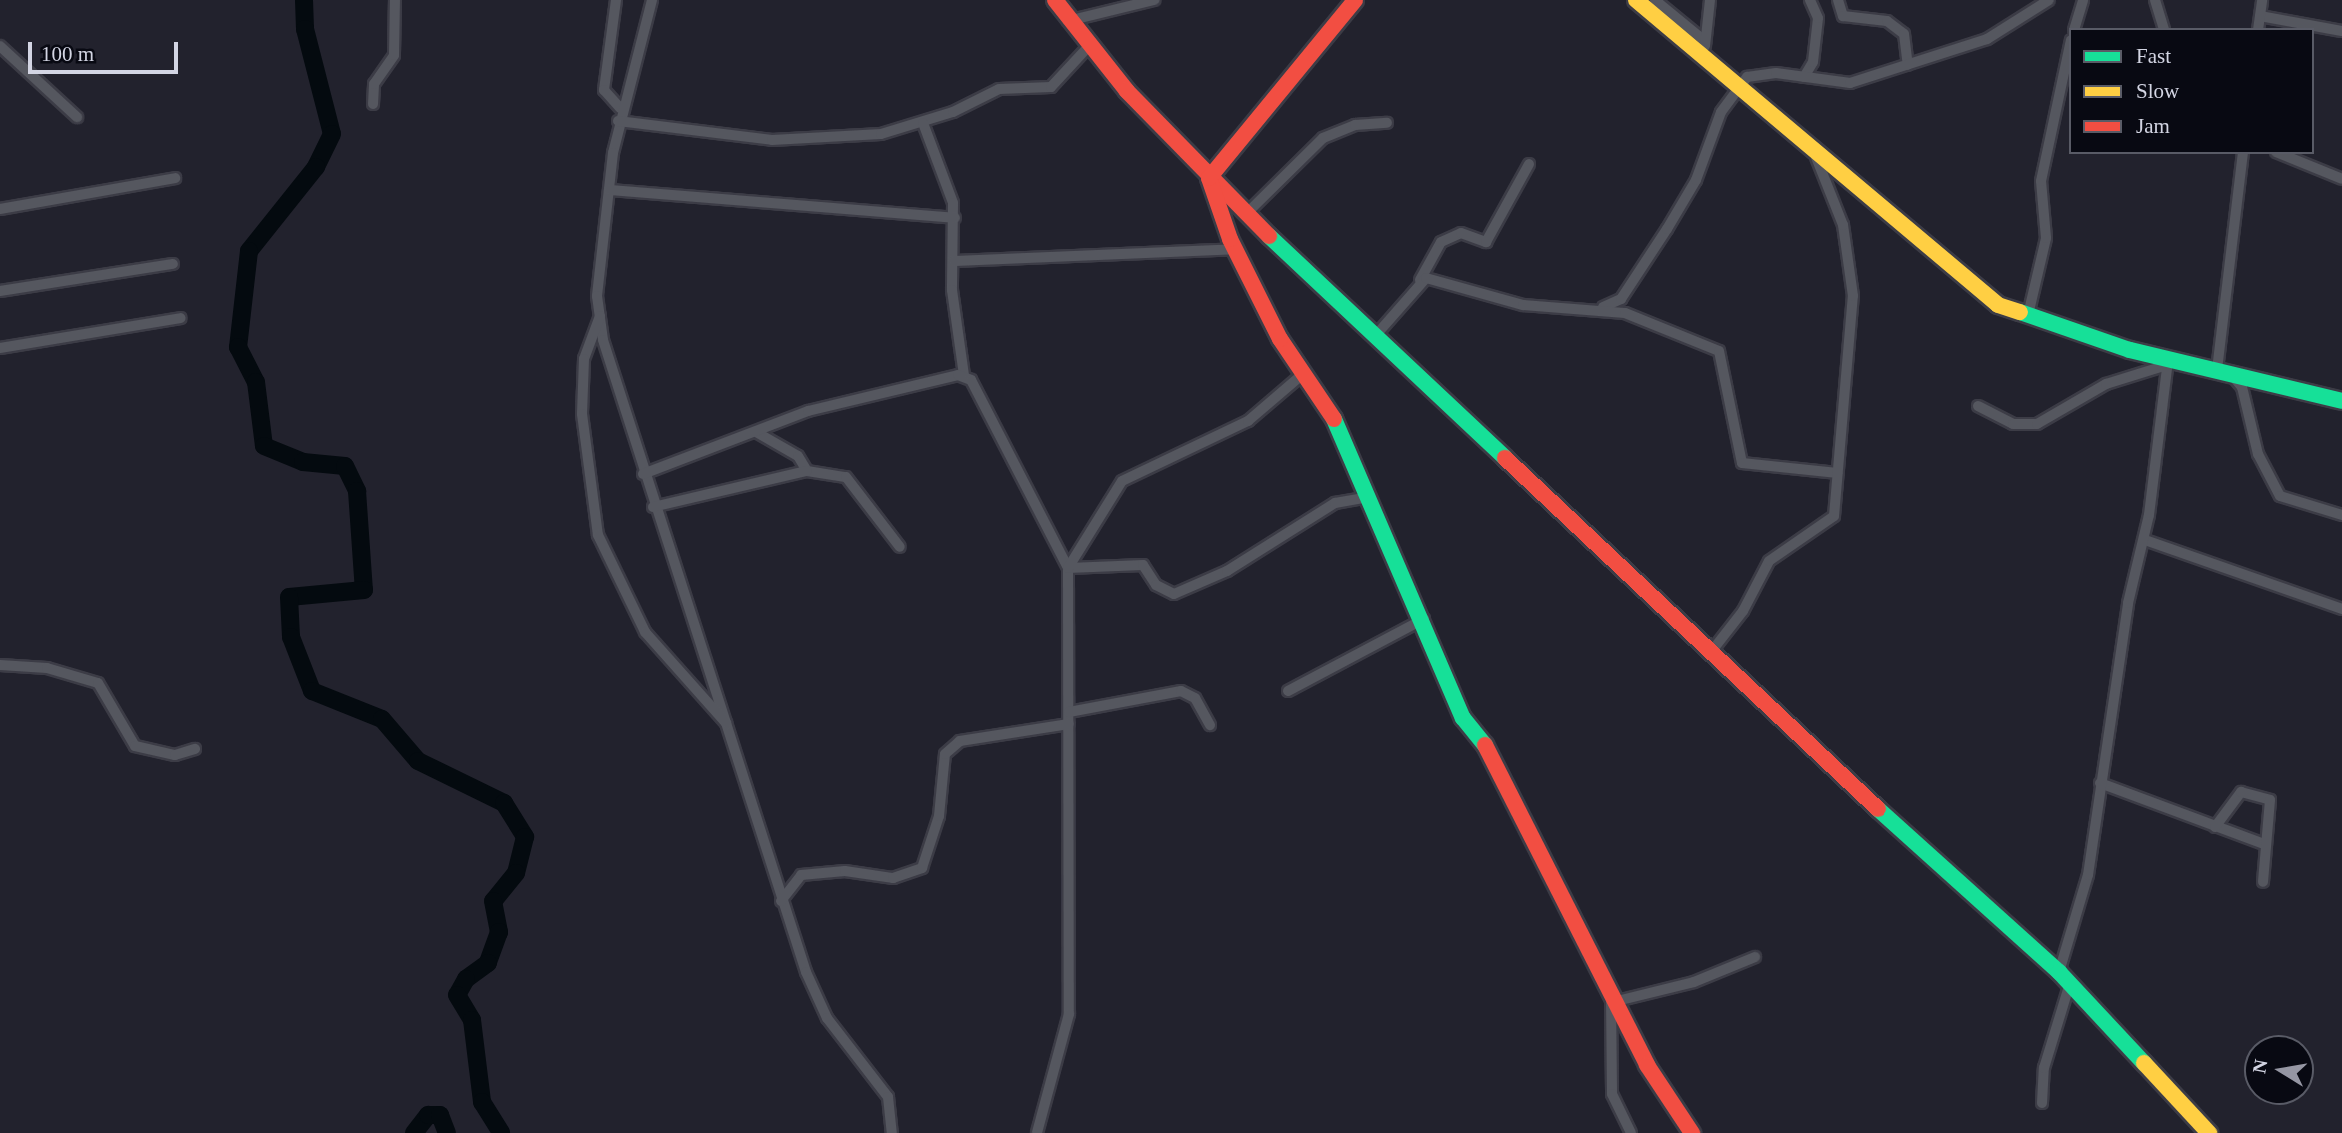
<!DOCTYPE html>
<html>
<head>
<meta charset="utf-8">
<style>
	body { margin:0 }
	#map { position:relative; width:2342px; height:1133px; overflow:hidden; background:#22222d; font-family:"Times New Roman",serif }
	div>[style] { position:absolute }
	.river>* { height:18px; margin:-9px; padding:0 9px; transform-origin:9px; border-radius:9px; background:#040a0f }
	.roads { filter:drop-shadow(2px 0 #3c3c46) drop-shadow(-2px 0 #3c3c46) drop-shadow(0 2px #3c3c46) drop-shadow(0 -2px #3c3c46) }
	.street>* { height:10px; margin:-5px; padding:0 5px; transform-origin:5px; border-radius:5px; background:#55575f }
	.fast>* { height:16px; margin:-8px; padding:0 8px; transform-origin:8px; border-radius:8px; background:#16e098 }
	.slow>* { height:16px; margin:-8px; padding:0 8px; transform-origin:8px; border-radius:8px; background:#ffcf43 }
	.jam>* { height:16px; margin:-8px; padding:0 8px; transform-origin:8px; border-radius:8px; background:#f24e42 }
	span { translate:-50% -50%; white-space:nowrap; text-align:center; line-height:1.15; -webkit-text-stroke:7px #080912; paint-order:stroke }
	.legend { position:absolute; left:2069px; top:28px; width:245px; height:126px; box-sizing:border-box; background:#080912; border:2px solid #595b66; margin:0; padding:9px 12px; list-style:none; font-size:21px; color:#d3d5e3 }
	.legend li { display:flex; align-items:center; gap:14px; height:35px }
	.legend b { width:35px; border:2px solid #595b66 }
	.north { position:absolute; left:2244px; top:1035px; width:70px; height:70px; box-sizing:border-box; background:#080912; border:2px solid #595b66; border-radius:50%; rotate:281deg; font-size:19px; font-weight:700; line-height:28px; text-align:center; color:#d3d5e3 }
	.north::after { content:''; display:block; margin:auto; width:24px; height:32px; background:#9596a3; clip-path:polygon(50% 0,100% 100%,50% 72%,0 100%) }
	.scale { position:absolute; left:28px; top:42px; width:150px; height:32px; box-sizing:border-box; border:4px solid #d3d5e3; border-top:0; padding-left:9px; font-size:21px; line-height:24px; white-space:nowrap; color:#d3d5e3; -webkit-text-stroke:5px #080912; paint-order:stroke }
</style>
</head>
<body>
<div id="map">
	<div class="river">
		<i style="left:304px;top:0;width:29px;rotate:88deg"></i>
		<i style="left:305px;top:29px;width:108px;rotate:75.6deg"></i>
		<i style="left:332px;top:134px;width:37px;rotate:116deg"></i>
		<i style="left:316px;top:167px;width:107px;rotate:128.6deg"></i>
		<i style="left:249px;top:251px;width:97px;rotate:96.5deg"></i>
		<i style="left:238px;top:347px;width:39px;rotate:63deg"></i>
		<i style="left:256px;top:382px;width:64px;rotate:82.9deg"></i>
		<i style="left:264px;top:446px;width:42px;rotate:22.3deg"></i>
		<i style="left:303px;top:462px;width:42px;rotate:5.4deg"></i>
		<i style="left:345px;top:466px;width:28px;rotate:64deg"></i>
		<i style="left:357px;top:491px;width:99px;rotate:86deg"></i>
		<i style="left:364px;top:590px;width:75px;rotate:174.7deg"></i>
		<i style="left:289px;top:597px;width:40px;rotate:87.1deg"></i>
		<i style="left:291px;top:637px;width:58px;rotate:68.7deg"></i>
		<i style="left:312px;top:691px;width:75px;rotate:21.8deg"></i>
		<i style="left:382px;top:719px;width:55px;rotate:49.4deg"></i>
		<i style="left:418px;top:761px;width:96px;rotate:26deg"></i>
		<i style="left:504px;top:803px;width:40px;rotate:58deg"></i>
		<i style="left:525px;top:837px;width:37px;rotate:104deg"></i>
		<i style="left:516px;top:873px;width:36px;rotate:129deg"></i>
		<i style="left:493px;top:901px;width:32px;rotate:79deg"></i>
		<i style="left:499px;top:932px;width:33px;rotate:110deg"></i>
		<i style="left:488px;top:963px;width:27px;rotate:144deg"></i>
		<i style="left:466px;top:979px;width:18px;rotate:119deg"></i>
		<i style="left:457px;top:995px;width:29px;rotate:59deg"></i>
		<i style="left:472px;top:1020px;width:83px;rotate:83deg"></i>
		<i style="left:482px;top:1102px;width:36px;rotate:58deg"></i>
		<i style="left:414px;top:1133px;width:23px;rotate:-52deg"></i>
		<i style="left:428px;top:1115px;width:12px"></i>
		<i style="left:440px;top:1115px;width:19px;rotate:69deg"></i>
	</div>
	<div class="roads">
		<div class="street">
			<i style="left:616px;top:0;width:91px;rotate:97.6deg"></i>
			<i style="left:604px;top:90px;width:24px;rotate:48deg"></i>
			<i style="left:652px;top:0;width:158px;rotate:104.3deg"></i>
			<i style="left:613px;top:153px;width:144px;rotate:96.4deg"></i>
			<i style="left:597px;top:296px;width:44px;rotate:82.2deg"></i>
			<i style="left:603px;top:340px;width:664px;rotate:72.19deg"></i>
			<i style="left:806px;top:972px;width:51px;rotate:65.5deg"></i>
			<i style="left:827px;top:1018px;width:100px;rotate:52.3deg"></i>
			<i style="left:888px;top:1097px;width:36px;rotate:84deg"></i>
			<i style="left:1655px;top:0;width:65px;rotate:39.4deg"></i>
			<i style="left:1838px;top:0;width:17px;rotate:73deg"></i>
			<i style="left:1843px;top:16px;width:44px;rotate:6.5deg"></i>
			<i style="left:1887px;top:21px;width:21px;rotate:37deg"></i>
			<i style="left:1904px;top:34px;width:31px;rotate:83deg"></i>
			<i style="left:2155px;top:0;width:31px;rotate:73deg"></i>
			<i style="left:2260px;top:16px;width:83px;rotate:10.4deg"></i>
			<i style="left:1068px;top:21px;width:89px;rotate:-13.7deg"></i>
			<i style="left:2074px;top:30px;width:31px;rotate:-73deg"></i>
			<i style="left:2258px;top:30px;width:30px;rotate:-82deg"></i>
			<i style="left:0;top:46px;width:105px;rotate:42.7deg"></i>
			<i style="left:1705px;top:46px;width:46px;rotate:-83.8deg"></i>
			<i style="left:1804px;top:77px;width:17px;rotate:-59deg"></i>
			<i style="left:1813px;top:62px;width:44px;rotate:-83.5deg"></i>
			<i style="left:1818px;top:18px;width:20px;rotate:-114deg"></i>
			<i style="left:373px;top:104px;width:20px;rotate:-87deg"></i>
			<i style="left:374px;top:84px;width:35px;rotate:-55deg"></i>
			<i style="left:394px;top:55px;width:55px;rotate:-89deg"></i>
			<i style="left:618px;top:121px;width:155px;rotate:7deg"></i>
			<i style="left:772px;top:140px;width:109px;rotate:-3.2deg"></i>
			<i style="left:881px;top:134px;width:75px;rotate:-17deg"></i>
			<i style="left:953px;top:112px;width:51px;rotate:-26.6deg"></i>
			<i style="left:999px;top:89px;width:52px;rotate:-2.2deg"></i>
			<i style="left:1051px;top:87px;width:54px;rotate:-47.2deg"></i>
			<i style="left:923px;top:123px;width:85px;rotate:69.4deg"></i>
			<i style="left:953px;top:203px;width:87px;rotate:90.7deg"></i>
			<i style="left:952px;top:290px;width:86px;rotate:82deg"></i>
			<i style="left:2276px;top:152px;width:71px;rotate:22.2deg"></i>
			<i style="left:609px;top:190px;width:347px;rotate:4.6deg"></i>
			<i style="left:0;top:209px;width:178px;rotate:-10deg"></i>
			<i style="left:1246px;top:214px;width:108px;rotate:-44.6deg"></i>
			<i style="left:1323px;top:138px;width:35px;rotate:-22deg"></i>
			<i style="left:1355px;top:125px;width:32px;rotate:-4deg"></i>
			<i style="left:954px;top:261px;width:282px;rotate:-2.4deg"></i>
			<i style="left:1420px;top:280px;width:43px;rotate:-61.1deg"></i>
			<i style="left:1441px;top:242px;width:22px;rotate:-24deg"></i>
			<i style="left:1461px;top:233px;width:27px;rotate:20deg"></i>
			<i style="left:1486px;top:242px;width:89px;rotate:-61.1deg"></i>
			<i style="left:0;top:291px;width:175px;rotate:-8.9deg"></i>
			<i style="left:1603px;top:307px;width:20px;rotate:-24deg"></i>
			<i style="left:1621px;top:299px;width:84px;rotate:-56.7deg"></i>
			<i style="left:1667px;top:229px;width:57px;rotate:-59.4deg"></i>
			<i style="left:1696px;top:180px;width:72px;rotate:-69.8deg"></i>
			<i style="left:1721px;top:112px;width:44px;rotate:-53.4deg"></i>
			<i style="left:1747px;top:77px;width:29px;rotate:-8deg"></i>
			<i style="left:1776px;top:73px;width:75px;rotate:7.7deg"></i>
			<i style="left:1850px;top:83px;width:144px;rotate:-17.8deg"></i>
			<i style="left:1987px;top:39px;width:73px;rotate:-32.2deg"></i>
			<i style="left:2028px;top:315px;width:79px;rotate:-76.8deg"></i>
			<i style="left:2046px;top:238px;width:57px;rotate:-95deg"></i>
			<i style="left:2041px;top:181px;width:144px;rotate:-78deg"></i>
			<i style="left:600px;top:316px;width:46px;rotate:110.4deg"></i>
			<i style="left:584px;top:359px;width:55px;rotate:92.1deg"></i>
			<i style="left:582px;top:414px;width:122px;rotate:82.5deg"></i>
			<i style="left:598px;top:535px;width:108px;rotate:64.1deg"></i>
			<i style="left:645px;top:632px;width:122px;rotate:48.3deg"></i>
			<i style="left:1376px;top:335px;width:76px;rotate:-48.7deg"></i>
			<i style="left:1426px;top:278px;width:101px;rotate:15.6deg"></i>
			<i style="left:1523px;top:305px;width:102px;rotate:4.5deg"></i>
			<i style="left:1625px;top:313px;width:101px;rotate:22deg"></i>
			<i style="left:1719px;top:351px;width:114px;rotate:78.4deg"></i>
			<i style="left:1742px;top:463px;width:96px;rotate:6deg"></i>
			<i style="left:0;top:348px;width:183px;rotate:-9.4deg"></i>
			<i style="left:2217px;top:370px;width:220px;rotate:-83.2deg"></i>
			<i style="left:2231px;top:374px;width:17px;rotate:50deg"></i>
			<i style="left:2242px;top:387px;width:69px;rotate:76.6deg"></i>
			<i style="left:2258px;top:454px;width:47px;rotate:62.4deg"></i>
			<i style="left:2280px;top:496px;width:65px;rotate:17deg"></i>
			<i style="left:1978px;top:406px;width:39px;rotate:27deg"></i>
			<i style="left:2013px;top:424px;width:24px"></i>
			<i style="left:2037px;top:424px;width:80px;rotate:-30.1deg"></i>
			<i style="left:2106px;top:384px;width:64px;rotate:-17.3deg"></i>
			<i style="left:756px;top:432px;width:48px;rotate:29.7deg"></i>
			<i style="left:798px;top:456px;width:17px;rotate:59deg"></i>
			<i style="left:807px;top:471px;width:39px;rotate:9deg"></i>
			<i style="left:846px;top:477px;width:88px;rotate:52.4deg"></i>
			<i style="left:643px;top:474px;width:177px;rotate:-20.9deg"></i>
			<i style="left:808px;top:411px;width:154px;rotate:-13.5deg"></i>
			<i style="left:958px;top:375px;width:14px;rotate:21deg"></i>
			<i style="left:971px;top:380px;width:212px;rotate:62.7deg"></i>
			<i style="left:1068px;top:568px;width:446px;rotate:89.9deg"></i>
			<i style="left:1069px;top:1014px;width:123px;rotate:105.1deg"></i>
			<i style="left:653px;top:507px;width:158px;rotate:-13.2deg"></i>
			<i style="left:2145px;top:540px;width:209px;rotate:19.3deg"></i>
			<i style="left:1068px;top:568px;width:75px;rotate:-2.3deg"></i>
			<i style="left:1143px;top:565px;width:24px;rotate:57deg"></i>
			<i style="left:1156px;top:585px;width:20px;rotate:27deg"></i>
			<i style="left:1174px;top:594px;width:58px;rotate:-23.5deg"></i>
			<i style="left:1227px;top:571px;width:128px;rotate:-32.2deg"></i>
			<i style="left:1335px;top:503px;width:34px;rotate:-10deg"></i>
			<i style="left:1068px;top:568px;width:102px;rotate:-58.2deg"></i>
			<i style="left:1122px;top:481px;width:140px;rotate:-25.5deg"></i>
			<i style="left:1248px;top:421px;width:74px;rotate:-40.6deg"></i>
			<i style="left:1711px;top:652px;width:52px;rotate:-52deg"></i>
			<i style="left:1743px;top:611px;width:56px;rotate:-62.5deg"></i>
			<i style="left:1769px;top:561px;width:79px;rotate:-34.7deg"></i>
			<i style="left:1834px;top:516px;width:221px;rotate:-85.1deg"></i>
			<i style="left:1853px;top:296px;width:72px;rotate:-98deg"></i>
			<i style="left:1843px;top:225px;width:73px;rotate:-111.7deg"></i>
			<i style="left:0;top:665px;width:47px;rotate:3.7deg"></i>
			<i style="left:47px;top:668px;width:53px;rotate:16.4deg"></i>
			<i style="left:98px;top:683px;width:73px;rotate:59.6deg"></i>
			<i style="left:135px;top:746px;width:41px;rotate:12.7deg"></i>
			<i style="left:175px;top:755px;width:21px;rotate:-17deg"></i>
			<i style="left:1288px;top:691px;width:154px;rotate:-27.9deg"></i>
			<i style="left:1069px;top:712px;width:114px;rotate:-10.6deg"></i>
			<i style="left:1181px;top:691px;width:16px;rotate:27deg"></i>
			<i style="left:1195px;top:698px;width:31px;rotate:61deg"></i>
			<i style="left:2100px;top:783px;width:175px;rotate:20.4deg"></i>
			<i style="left:2215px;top:827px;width:44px;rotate:-53.4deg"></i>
			<i style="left:2241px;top:792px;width:30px;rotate:15deg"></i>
			<i style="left:2270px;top:800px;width:82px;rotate:94.9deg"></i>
			<i style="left:781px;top:901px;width:33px;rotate:-52deg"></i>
			<i style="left:801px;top:875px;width:44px;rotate:-5.2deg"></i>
			<i style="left:845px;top:871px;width:49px;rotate:8.3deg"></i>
			<i style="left:893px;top:878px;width:31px;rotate:-19deg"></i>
			<i style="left:922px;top:868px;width:55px;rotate:-71.9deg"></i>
			<i style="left:939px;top:816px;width:62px;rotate:-84.5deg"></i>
			<i style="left:945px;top:754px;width:20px;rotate:-41deg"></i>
			<i style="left:960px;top:741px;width:110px;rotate:-8.9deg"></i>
			<i style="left:2059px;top:972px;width:101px;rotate:-73.4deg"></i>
			<i style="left:2088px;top:875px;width:275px;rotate:-81.6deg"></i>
			<i style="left:2128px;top:603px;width:90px;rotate:-76.6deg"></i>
			<i style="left:2149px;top:515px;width:156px;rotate:-83deg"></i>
			<i style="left:1611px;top:997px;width:97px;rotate:89.4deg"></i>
			<i style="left:1612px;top:1094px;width:43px;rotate:64deg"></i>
			<i style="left:1617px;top:1001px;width:79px;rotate:-13.9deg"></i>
			<i style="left:1694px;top:982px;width:66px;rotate:-22.3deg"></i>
			<i style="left:2042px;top:1103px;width:35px;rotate:-87deg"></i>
			<i style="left:2044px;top:1068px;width:89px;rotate:-73deg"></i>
		</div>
		<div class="fast">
			<i style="left:1269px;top:236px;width:324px;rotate:43.2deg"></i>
			<i style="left:2020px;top:312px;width:116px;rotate:19.1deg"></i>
			<i style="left:2130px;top:350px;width:218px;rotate:13.5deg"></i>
			<i style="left:1334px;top:419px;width:326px;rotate:66.7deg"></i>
			<i style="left:1463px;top:718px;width:35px;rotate:51deg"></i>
			<i style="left:1878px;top:809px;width:244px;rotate:42deg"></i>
			<i style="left:2059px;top:972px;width:125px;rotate:47deg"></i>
		</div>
		<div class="slow">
			<i style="left:1636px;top:0;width:473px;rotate:40.1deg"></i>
			<i style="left:1998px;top:305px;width:23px;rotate:18deg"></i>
			<i style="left:2144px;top:1063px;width:96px;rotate:47.1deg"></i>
		</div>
		<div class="jam">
			<i style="left:1055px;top:0;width:116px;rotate:51.6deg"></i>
			<i style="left:1127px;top:91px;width:203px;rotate:45.6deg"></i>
			<i style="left:1334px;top:419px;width:97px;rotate:-124deg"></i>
			<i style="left:1280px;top:339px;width:112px;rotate:-116.6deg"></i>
			<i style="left:1230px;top:239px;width:65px;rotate:-109deg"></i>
			<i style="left:1209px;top:178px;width:230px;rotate:-50.6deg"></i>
			<i style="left:1505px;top:458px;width:512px;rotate:43.26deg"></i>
			<i style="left:1485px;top:745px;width:359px;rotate:63.1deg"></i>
			<i style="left:1647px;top:1065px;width:82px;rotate:56.5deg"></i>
		</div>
	</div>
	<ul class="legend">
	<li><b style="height:9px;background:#16e098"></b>Fast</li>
	<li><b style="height:9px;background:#ffcf43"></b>Slow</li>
	<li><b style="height:9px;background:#f24e42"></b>Jam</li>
	</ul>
	<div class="north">N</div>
	<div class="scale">100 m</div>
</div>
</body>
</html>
